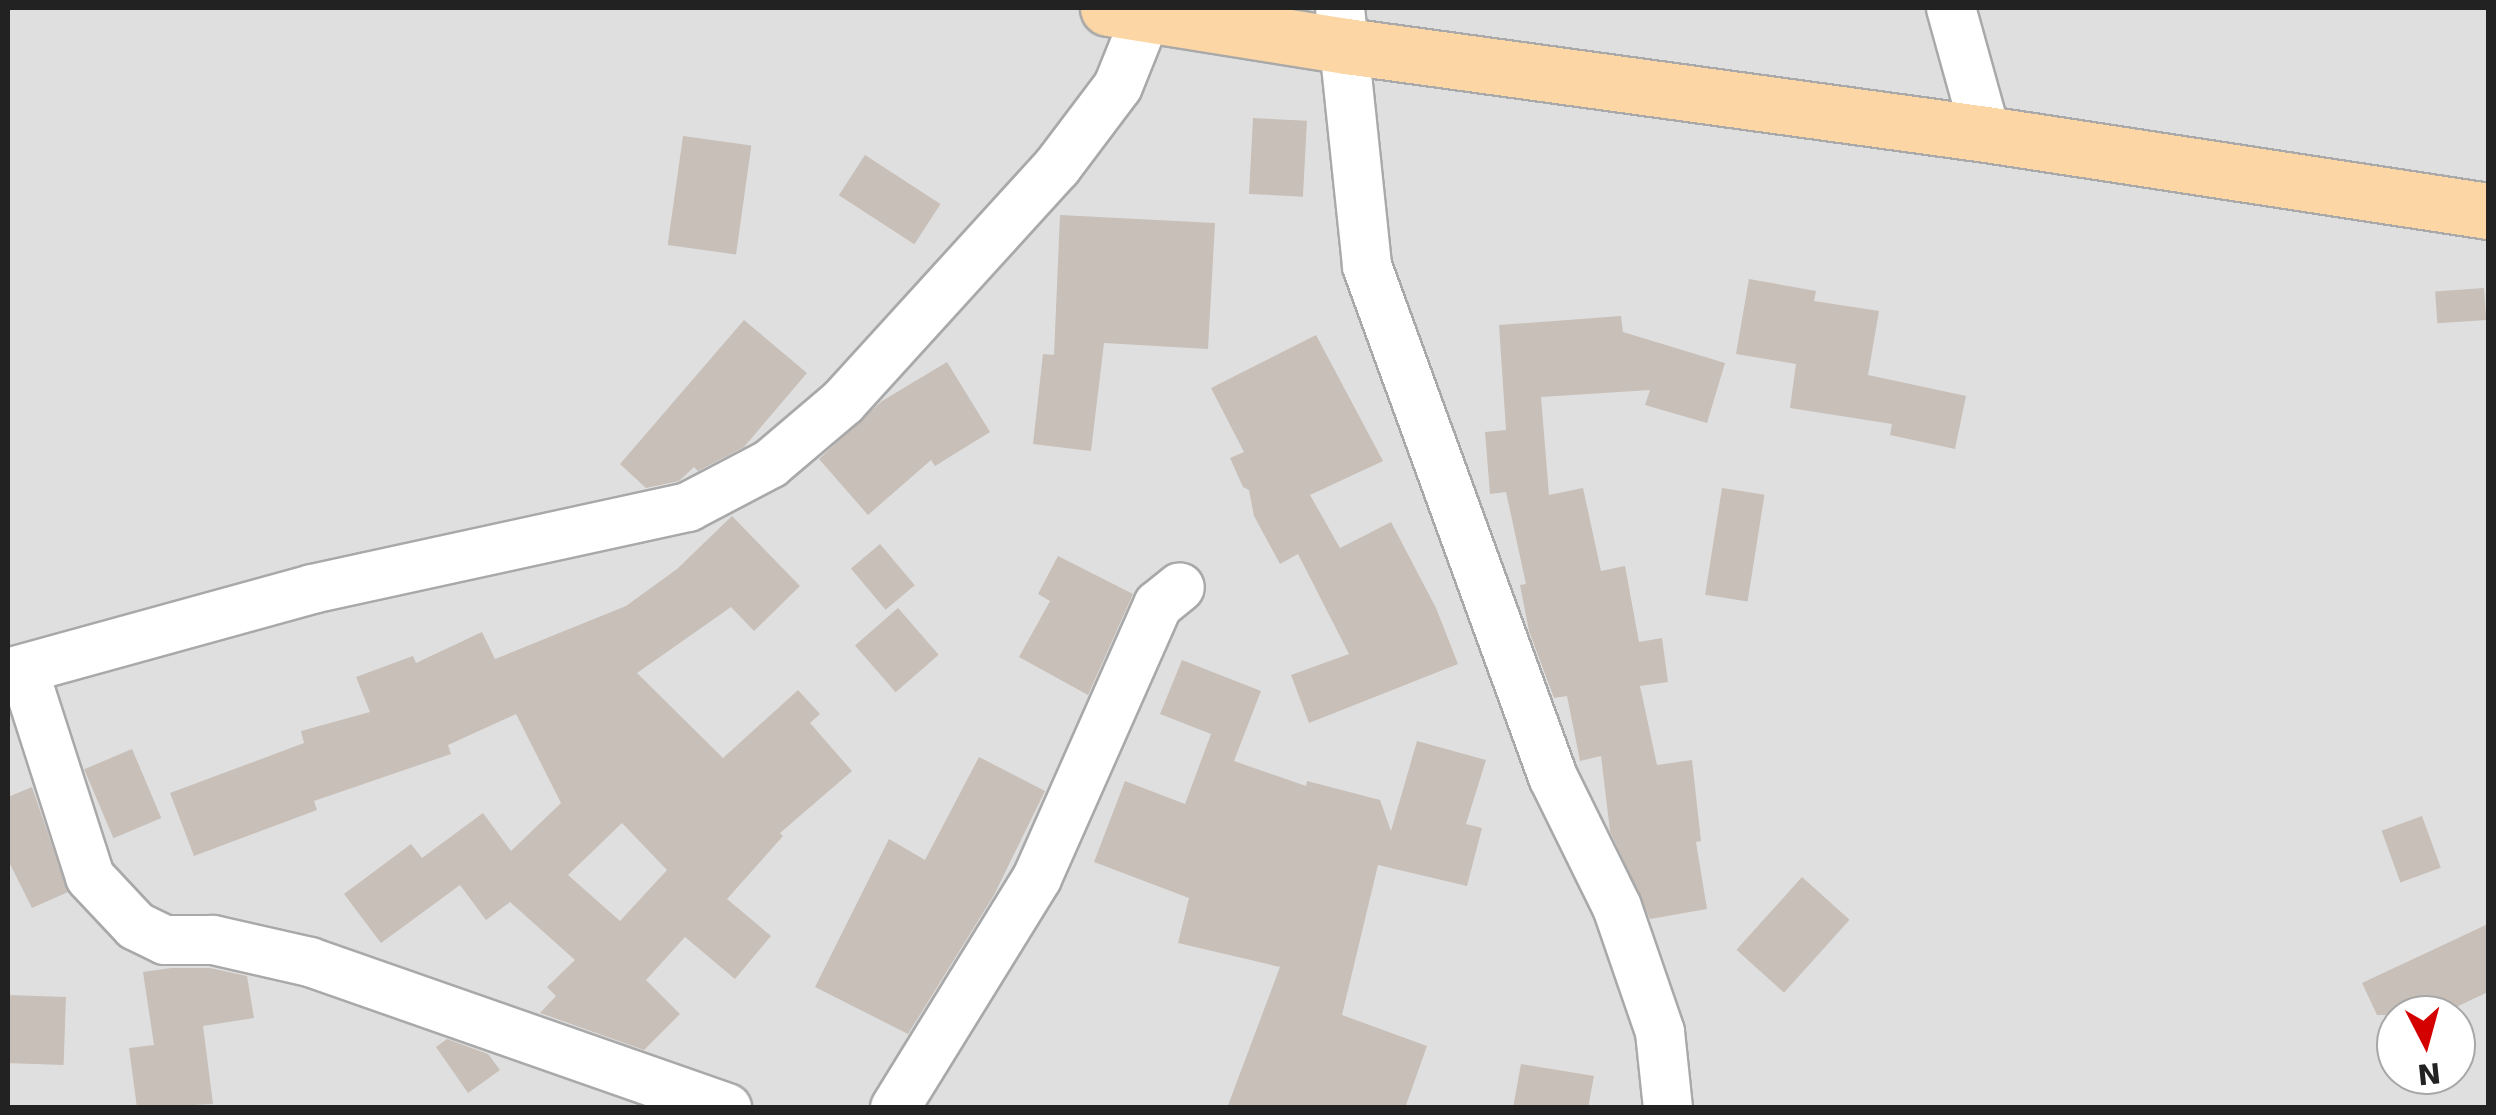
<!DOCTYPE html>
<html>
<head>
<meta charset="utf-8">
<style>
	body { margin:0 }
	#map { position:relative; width:2496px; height:1115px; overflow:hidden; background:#f2efe9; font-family:"DejaVu Sans",sans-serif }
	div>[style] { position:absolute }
	.residential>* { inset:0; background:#e0dfdf }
	.building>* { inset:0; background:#c7bfb8; transform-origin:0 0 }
	.roads { filter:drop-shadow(2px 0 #a9a9a9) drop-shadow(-2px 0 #a9a9a9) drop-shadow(0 2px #a9a9a9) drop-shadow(0 -2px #a9a9a9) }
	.minor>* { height:48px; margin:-24px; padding:0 24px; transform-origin:24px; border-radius:24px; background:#fff }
	.major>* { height:55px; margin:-27.5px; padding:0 27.5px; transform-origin:27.5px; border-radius:27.5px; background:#fcd6a4 }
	span { translate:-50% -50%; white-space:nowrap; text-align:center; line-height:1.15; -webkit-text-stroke:8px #fff; paint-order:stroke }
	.frame { position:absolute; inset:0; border:10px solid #222; pointer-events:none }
	.north { position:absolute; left:2376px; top:995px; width:100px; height:100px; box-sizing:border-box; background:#fff; border:2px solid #a7a7a7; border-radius:50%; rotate:174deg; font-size:28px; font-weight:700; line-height:40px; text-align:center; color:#222 }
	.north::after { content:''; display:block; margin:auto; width:35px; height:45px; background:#d40000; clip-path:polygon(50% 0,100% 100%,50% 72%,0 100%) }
</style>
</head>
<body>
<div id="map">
	<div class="residential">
		<i style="clip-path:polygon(evenodd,8px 8px,2488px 8px,2488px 1107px,8px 1107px,8px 8px,2396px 1015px,2456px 1015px,2456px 1075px,2396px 1075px,2396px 1015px)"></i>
	</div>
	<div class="building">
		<i style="left:1253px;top:118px;width:54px;height:76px;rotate:3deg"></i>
		<i style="left:683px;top:136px;width:69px;height:110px;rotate:8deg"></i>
		<i style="left:865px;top:155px;width:90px;height:48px;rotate:33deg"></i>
		<i style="clip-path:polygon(1060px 215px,1215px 223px,1208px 349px,1104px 343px,1091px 451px,1033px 444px,1043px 354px,1054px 355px)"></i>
		<i style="clip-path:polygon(1749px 279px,1816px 291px,1814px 301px,1879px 311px,1868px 375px,1966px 396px,1955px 449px,1890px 435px,1892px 424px,1790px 408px,1796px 364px,1736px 354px)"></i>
		<i style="left:2484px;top:288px;width:32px;height:49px;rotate:86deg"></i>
		<i style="clip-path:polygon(1621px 316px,1623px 332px,1725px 363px,1707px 423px,1645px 405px,1650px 390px,1541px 397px,1549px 495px,1583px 488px,1601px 571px,1625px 566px,1639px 642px,1662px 638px,1668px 682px,1640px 686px,1657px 765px,1692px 760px,1701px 841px,1696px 842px,1707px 909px,1650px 919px,1610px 831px,1601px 756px,1580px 761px,1567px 696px,1554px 698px,1529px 631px,1520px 585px,1526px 584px,1506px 492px,1490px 494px,1485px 432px,1506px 430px,1499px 325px)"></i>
		<i style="clip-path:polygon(744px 320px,807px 373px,744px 447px,698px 471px,694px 467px,679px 481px,646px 488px,620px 464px)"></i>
		<i style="clip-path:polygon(1316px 335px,1383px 461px,1310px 495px,1340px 548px,1391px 522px,1436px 608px,1458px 664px,1309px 723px,1291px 675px,1349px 654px,1298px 554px,1280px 564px,1254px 516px,1249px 490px,1243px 487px,1230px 458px,1244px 452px,1211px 388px)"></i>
		<i style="clip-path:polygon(947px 362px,990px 432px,935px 466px,931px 460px,868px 515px,819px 459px,882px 401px)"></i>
		<i style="left:1722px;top:488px;width:43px;height:108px;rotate:9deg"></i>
		<i style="clip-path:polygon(evenodd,732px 516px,800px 586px,754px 631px,731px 607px,637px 673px,723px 758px,798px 690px,820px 714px,810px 723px,852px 771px,780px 833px,783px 836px,727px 899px,771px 936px,735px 979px,685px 937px,646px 980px,680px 1014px,644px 1050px,540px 1013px,556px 996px,547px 987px,575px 960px,510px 902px,486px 920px,460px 885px,381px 943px,344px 894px,411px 844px,422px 858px,483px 813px,511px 851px,561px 803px,516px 714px,448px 745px,451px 754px,314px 801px,317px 810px,194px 856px,170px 793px,304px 743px,301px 731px,370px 712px,356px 677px,413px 656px,416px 663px,482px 632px,495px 659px,626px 606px,677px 569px,732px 516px,622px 823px,667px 870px,620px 921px,568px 875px,622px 823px)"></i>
		<i style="left:880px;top:544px;width:54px;height:38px;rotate:50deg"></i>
		<i style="clip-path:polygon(1058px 556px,1133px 594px,1088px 695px,1019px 657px,1050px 601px,1038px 594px)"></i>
		<i style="left:898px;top:608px;width:62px;height:57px;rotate:49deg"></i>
		<i style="clip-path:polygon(1182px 660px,1261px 691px,1234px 761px,1306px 786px,1307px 781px,1380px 800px,1391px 831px,1417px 741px,1486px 760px,1466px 824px,1482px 828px,1467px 886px,1378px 865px,1342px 1015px,1427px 1046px,1405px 1108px,1227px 1108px,1280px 967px,1178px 943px,1189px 898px,1094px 862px,1125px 781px,1185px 804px,1211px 734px,1160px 714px)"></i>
		<i style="left:132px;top:749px;width:75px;height:52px;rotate:67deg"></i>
		<i style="clip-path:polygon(979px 757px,1045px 791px,994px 895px,908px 1034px,815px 987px,889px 839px,925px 860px)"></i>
		<i style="clip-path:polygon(32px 787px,68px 892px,32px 908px,8px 860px,8px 797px)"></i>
		<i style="left:2422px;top:816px;width:55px;height:43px;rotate:70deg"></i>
		<i style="left:1802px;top:877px;width:64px;height:98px;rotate:42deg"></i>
		<i style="clip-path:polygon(2488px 924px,2488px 992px,2439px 1015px,2377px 1015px,2362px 983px)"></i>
		<i style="clip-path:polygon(171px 968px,210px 968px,247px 976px,254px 1018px,203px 1026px,213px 1104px,137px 1108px,129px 1048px,154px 1045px,143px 972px)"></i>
		<i style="left:8px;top:995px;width:58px;height:68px;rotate:2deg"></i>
		<i style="clip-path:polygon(447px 1039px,488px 1054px,500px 1070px,468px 1093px,436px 1047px)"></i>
		<i style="clip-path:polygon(1521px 1064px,1594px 1076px,1588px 1108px,1513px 1108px)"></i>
	</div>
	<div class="roads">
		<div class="minor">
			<i style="left:1340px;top:8px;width:259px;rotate:84deg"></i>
			<i style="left:1367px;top:266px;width:544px;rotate:70deg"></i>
			<i style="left:1553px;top:777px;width:145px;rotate:63.8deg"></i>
			<i style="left:1617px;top:907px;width:132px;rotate:71deg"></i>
			<i style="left:1660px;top:1032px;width:76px;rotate:84deg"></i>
			<i style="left:1951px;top:8px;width:131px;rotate:74.5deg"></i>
			<i style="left:24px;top:671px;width:216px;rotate:72.2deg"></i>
			<i style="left:90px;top:877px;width:67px;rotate:46.8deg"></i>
			<i style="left:136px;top:926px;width:32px;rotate:26deg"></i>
			<i style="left:165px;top:940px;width:48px"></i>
			<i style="left:213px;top:940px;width:99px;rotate:12.8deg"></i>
			<i style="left:310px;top:962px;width:442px;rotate:19.3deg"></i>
			<i style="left:8px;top:673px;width:315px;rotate:-15.4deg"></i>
			<i style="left:312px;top:589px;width:385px;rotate:-12.3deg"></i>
			<i style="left:688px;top:507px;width:93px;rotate:-27.7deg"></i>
			<i style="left:770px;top:464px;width:96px;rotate:-40.3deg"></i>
			<i style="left:843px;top:402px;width:318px;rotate:-47.7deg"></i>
			<i style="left:1057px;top:167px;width:101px;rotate:-53deg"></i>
			<i style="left:1118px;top:86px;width:78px;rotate:-68.1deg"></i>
			<i style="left:895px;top:1108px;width:270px;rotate:-58.3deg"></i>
			<i style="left:1037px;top:878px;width:299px;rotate:-66.1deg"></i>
			<i style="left:1158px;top:605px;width:28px;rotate:-39deg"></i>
		</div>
		<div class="major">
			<i style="left:1108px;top:8px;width:241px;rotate:9.1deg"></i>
			<i style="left:1346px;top:46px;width:646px;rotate:7.83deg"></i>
			<i style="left:1986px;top:134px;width:508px;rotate:8.72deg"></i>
		</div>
	</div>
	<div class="frame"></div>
	<div class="north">N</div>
</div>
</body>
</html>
